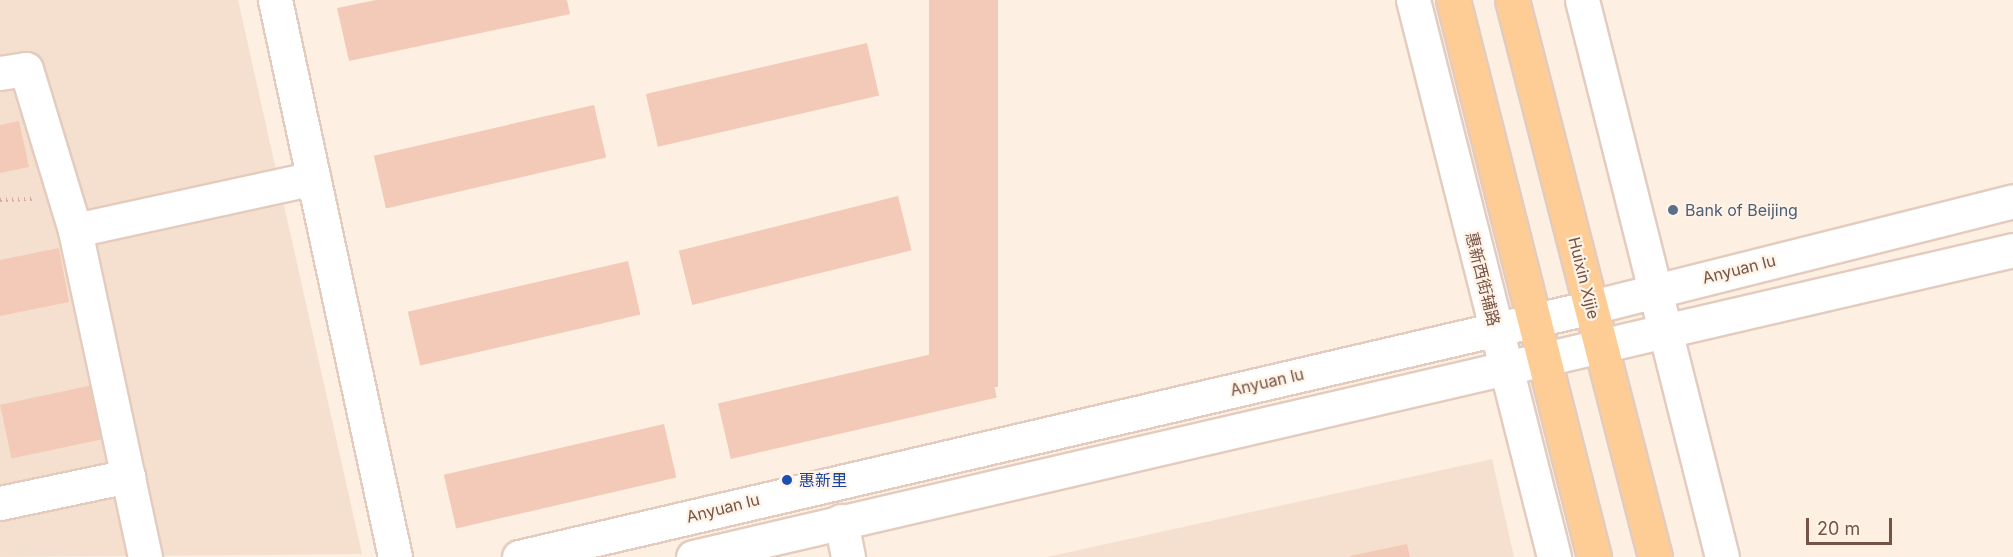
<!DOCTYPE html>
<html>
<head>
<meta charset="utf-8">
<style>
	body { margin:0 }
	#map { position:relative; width:2013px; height:557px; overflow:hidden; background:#fdefe1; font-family:Inter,"Noto Sans SC",sans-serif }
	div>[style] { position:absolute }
	.residential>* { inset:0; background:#f5e0cf }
	.building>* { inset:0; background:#f3c9b7; transform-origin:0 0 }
	.path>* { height:4px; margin-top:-2px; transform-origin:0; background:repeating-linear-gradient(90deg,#d8ac9b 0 1.5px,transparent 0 6px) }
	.roads { filter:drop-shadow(2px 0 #e3ccbf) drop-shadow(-2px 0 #e3ccbf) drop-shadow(0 2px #e3ccbf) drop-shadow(0 -2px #e3ccbf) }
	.street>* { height:33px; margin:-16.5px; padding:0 16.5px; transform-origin:16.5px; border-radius:16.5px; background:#fff }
	.secondary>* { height:33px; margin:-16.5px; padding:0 16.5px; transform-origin:16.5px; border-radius:16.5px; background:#fff }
	.primary>* { height:33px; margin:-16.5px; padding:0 16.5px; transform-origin:16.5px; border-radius:16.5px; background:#fecd96 }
	.dots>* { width:16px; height:16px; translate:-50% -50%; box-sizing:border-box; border:3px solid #fff3e7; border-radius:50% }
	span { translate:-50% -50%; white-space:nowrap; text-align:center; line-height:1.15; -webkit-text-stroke:4.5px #fff3e7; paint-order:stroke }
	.service-label { font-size:16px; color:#4e5e75 }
	.left { translate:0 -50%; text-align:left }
	.street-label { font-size:16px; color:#755347 }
	.transit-label { font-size:16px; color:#164399 }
	.scale { position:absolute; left:1806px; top:518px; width:86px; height:27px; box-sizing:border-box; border:3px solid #755347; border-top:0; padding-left:8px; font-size:18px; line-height:21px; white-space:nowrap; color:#755347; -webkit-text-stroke:4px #fff3e7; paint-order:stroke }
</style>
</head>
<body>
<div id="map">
	<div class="residential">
		<i style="clip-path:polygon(0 0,238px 0,362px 554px,0 557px)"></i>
		<i style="clip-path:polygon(1492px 459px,1514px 557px,1047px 557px)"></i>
	</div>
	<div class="building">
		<i style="clip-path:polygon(376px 0,567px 0,570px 14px,349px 61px,337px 8px)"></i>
		<i style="left:929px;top:0;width:69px;height:387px"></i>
		<i style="left:867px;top:43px;width:54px;height:227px;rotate:77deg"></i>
		<i style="left:594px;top:105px;width:54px;height:226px;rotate:77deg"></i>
		<i style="clip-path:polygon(19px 121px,29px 167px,0 173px,0 125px)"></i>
		<i style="left:898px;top:196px;width:56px;height:226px;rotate:76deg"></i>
		<i style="clip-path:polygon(59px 248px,69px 302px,0 316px,0 260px)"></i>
		<i style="left:628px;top:261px;width:55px;height:226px;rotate:77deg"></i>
		<i style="left:984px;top:342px;width:57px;height:273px;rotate:77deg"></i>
		<i style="left:93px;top:385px;width:55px;height:95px;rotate:78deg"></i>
		<i style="left:664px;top:424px;width:55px;height:226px;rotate:77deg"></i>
		<i style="clip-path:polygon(1407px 544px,1410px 557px,1350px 557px,1350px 556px)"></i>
	</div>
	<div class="path">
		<i style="left:0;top:200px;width:34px;rotate:-2deg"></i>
	</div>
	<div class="roads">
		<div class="street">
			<i style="left:275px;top:0;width:570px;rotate:77.84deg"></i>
			<i style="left:0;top:73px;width:26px;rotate:-9deg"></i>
			<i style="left:26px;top:69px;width:168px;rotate:73.1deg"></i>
			<i style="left:0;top:503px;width:131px;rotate:-11.9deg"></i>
			<i style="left:841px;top:521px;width:37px;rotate:79deg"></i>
			<i style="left:145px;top:557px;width:334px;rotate:-102.1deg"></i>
			<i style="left:75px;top:230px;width:244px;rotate:-12.3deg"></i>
		</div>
		<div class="secondary">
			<i style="left:1413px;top:0;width:575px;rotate:75.79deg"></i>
			<i style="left:1582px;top:0;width:574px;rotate:75.89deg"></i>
			<i style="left:519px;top:557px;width:1102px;rotate:-13.12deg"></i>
			<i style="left:1592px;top:307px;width:434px;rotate:-14.1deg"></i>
			<i style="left:693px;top:557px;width:1355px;rotate:-13.09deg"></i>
		</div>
		<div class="primary">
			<i style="left:1453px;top:0;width:575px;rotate:75.79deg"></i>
			<i style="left:1512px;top:0;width:575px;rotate:75.6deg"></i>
		</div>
	</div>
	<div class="dots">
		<i style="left:1673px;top:210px;background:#5c6f8a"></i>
		<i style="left:787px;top:480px;background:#1a4fb4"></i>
	</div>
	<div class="service-label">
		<span class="left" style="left:1685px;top:210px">Bank of Beijing</span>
	</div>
	<div class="street-label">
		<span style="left:1739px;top:269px;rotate:-14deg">Anyuan lu</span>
		<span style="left:1584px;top:278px;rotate:76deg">Huixin Xijie</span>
		<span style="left:1483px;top:279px;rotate:76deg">惠新西街辅路</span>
		<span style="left:1267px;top:382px;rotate:-13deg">Anyuan lu</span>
		<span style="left:723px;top:508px;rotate:-14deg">Anyuan lu</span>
	</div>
	<div class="transit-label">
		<span class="left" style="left:799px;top:480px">惠新里</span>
	</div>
	<div class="scale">20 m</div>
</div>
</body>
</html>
